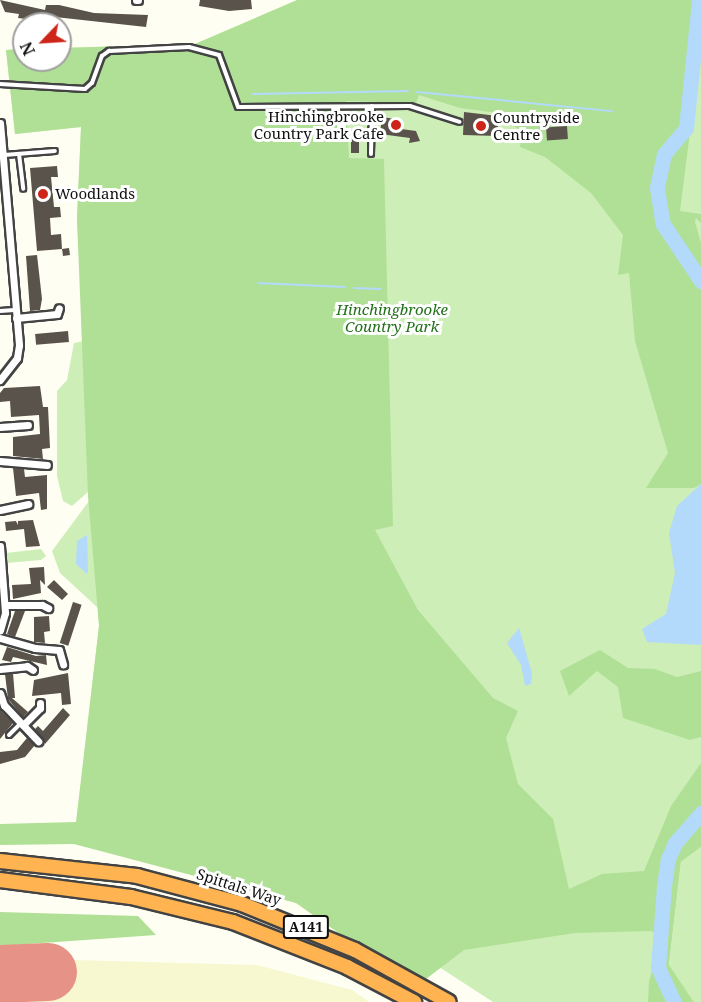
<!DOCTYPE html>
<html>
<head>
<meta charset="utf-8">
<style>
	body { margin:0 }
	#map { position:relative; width:701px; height:1002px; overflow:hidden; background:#fffef3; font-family:"Noto Serif",serif }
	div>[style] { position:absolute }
	.farmland>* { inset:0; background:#f7f8d0 }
	.green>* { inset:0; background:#ceeeb8 }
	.forest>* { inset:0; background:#b0e096 }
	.water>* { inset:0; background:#b3d9fb }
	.stream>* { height:2px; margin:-1px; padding:0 1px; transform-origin:1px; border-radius:1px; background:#b3d9fb }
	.river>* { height:15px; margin:-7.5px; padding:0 7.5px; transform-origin:7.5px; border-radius:7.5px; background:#b3d9fb }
	.runway>* { height:58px; margin:-29px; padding:0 29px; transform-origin:29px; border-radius:29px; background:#e69286 }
	.building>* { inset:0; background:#5a534b; transform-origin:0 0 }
	.roads { filter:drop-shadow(2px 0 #434343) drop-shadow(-2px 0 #434343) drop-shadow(0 2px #434343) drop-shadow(0 -2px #434343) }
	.lane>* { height:4px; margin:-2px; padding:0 2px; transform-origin:2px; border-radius:2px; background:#fff }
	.street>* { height:7px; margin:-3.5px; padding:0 3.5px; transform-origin:3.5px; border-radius:3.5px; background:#fff }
	.highway>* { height:14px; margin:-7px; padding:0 7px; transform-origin:7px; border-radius:7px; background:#ffb351 }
	.dots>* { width:16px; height:16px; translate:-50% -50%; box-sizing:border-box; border:3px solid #fff; border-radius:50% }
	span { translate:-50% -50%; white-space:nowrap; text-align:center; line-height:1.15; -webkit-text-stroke:6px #fff; paint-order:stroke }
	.shield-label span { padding:2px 4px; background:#fff; border:2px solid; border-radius:4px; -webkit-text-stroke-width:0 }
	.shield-label { font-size:14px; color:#101010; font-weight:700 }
	.poi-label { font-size:15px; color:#101010 }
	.right { translate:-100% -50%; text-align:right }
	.left { translate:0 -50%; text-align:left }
	.park-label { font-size:15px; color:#226f19; font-style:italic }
	.street-label { font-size:15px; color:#101010 }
	.north { position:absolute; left:12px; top:12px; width:60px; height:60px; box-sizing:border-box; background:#fff; border:2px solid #9f9f9f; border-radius:50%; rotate:245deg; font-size:16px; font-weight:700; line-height:24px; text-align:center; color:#101010 }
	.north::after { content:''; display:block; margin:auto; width:21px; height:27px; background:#ce251a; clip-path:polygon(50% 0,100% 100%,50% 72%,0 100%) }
</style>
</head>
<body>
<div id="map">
	<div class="farmland">
		<i style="clip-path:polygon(75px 960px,257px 965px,352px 990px,369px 1002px,0 1002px,0 982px,55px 979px)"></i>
	</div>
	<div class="green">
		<i style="clip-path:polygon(298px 0,701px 0,701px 813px,675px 843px,659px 933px,658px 968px,674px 1002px,493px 1002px,396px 939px,296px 903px,167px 863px,74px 844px,99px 626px,98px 608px,60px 573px,52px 551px,89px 501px,88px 492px,72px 506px,63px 501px,57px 476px,57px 391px,67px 380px,74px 343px,84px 341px,77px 219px,81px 127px,15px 134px,6px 50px,24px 49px,24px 60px,60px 60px,60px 48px,195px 44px)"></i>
		<i style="clip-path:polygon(41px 549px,46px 556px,41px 560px,7px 563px,6px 553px)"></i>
		<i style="clip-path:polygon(701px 847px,701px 1002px,694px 1002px,669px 966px,681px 862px)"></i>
	</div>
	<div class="forest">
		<i style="clip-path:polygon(297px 0,701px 0,701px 46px,680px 211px,701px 214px,701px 223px,696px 218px,695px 222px,701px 243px,701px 484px,694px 488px,646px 488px,668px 453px,635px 341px,629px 273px,618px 275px,623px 235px,591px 193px,545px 157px,520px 147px,522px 132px,497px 113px,460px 108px,419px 95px,416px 103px,346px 101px,349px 158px,384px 159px,393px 526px,375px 530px,418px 610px,493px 698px,518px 711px,506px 738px,518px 784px,553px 819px,569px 889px,602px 874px,644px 871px,671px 806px,701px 763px,701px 847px,681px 862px,669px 965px,694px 1002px,648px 1002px,649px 981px,661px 941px,652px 931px,575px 933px,464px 950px,426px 979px,351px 942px,296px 903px,74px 844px,0 845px,0 824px,76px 822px,99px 626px,88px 496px,77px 219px,81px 127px,15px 134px,6px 50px,24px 49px,24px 60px,60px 60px,60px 48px,195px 44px)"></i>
		<i style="clip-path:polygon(600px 650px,628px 668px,655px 669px,677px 677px,701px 671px,701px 737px,690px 740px,623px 718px,618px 687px,597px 671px,569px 696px,560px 671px)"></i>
		<i style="clip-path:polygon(0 912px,138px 916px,156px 935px,0 946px)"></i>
	</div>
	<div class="water">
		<i style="clip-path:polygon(701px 484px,701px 645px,647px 642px,642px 629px,666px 614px,675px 573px,669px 533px,677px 506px)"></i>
		<i style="clip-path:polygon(87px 535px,88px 571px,87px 574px,76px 564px,77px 541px)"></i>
		<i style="clip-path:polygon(519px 628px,532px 673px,531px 684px,525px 686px,521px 665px,507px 643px)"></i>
	</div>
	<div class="stream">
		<i style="left:417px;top:92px;width:196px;rotate:5.6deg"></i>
		<i style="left:253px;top:94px;width:155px;rotate:-1.1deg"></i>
		<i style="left:258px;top:283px;width:87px;rotate:2.6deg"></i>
		<i style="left:354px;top:288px;width:27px;rotate:2deg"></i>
	</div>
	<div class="river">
		<i style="left:699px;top:0;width:129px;rotate:95.8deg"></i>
		<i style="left:686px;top:128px;width:34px;rotate:130deg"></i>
		<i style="left:664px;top:154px;width:35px;rotate:102deg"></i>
		<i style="left:657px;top:188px;width:36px;rotate:81deg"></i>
		<i style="left:663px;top:224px;width:69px;rotate:56.3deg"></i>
		<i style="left:674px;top:1002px;width:38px;rotate:-115deg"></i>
		<i style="left:658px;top:968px;width:82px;rotate:-85.8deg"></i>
		<i style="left:664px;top:886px;width:27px;rotate:-82deg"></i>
		<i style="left:668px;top:859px;width:17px;rotate:-66deg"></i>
		<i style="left:675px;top:843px;width:40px;rotate:-49deg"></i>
	</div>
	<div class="runway">
		<i style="left:0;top:974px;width:48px;rotate:-2.4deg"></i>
	</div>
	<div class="building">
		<i style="clip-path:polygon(0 0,45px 10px,46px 5px,59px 5px,94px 13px,148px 15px,146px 27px,55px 17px,42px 16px,42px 21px,18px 18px,19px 14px,5px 12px)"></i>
		<i style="clip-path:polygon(200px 0,251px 0,252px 9px,229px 11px,199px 6px)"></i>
		<i style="clip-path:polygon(464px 112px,498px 116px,498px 136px,463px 135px)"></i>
		<i style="clip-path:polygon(382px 117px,402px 120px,401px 129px,416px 131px,420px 141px,409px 143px,410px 138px,380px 134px)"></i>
		<i style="left:567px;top:126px;width:13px;height:21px;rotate:86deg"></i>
		<i style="left:351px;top:130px;width:8px;height:23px"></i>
		<i style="clip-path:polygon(57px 166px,58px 177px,51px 177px,54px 207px,60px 207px,61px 217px,50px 218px,51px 235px,61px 234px,62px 249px,69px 248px,70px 255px,63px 256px,62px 249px,37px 251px,30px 168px)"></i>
		<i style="clip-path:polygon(37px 255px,42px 299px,40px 310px,30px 311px,26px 256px)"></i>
		<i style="left:68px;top:331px;width:11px;height:33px;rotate:85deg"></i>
		<i style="clip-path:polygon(40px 386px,43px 407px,48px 407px,50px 448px,42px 449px,43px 459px,13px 456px,13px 437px,40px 434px,39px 415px,11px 417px,10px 401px,0 402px,0 393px,4px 388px)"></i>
		<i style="clip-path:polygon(13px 468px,24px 469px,25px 477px,47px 475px,47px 509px,41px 510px,39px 493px,16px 496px)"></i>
		<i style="clip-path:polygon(33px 520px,40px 546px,26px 547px,24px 529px,6px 531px,5px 522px,16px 521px,18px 525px,18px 521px)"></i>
		<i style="clip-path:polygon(44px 567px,45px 585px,40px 580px,41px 593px,13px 599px,12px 585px,31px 584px,29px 568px)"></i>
		<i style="clip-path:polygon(54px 580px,68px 594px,62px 600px,47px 587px)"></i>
		<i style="left:73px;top:602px;width:9px;height:43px;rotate:18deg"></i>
		<i style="clip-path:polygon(15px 611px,25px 611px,15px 637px,7px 634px)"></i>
		<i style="clip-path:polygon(49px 616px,50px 631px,44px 632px,45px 643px,34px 642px,34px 617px)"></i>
		<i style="clip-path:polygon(7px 647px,36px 656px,46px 655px,47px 665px,13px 657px,11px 662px,2px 660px)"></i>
		<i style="clip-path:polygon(13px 673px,15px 698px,12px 698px,28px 712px,23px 717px,8px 699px,5px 674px)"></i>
		<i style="clip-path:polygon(68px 673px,71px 704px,62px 705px,61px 693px,32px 696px,34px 680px)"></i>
		<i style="clip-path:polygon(63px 708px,70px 715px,45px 744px,35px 729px,38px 726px,43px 731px)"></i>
		<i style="clip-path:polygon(0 710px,13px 723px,0 739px)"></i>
		<i style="clip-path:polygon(27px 738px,35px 745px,25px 757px,0 764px,0 752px,17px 750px)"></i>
	</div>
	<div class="roads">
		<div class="lane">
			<i style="left:0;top:84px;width:85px;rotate:3.4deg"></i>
			<i style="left:85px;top:89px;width:9px;rotate:-41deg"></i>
			<i style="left:92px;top:83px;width:29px;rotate:-70deg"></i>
			<i style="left:102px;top:56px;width:9px;rotate:-36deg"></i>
			<i style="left:109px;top:51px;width:80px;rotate:-2.9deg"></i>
			<i style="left:189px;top:47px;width:31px;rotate:15deg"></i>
			<i style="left:219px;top:55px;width:55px;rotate:69.9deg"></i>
			<i style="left:238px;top:107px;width:172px;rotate:-0.3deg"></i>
			<i style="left:410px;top:106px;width:52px;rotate:17.7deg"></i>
			<i style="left:19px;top:154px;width:35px;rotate:83deg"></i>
			<i style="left:371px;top:154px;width:48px;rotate:-88.8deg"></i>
			<i style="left:4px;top:155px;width:51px;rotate:-4.5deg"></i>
			<i style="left:0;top:311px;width:15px;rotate:-4deg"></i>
			<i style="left:9px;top:735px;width:17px;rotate:-45deg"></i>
		</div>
		<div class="street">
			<i style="left:136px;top:0;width:2px"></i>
			<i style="left:0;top:123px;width:223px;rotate:85.1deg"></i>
			<i style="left:19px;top:345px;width:13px;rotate:99deg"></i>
			<i style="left:17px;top:358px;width:28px;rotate:128deg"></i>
			<i style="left:16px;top:318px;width:41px;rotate:-5.6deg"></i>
			<i style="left:57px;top:314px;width:6px;rotate:-72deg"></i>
			<i style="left:0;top:427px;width:28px;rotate:-4deg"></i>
			<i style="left:0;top:461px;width:47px;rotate:4.9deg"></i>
			<i style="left:0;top:510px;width:29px;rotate:-12deg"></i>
			<i style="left:0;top:546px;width:67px;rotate:85.7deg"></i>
			<i style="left:5px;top:613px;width:18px;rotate:106deg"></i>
			<i style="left:5px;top:605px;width:37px"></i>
			<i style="left:42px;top:605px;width:7px;rotate:27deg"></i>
			<i style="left:0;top:638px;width:36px;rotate:16deg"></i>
			<i style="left:35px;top:648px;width:24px;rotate:5deg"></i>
			<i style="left:59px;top:650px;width:15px;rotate:74deg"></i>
			<i style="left:0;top:669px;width:27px;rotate:-6deg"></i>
			<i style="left:27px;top:666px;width:7px;rotate:34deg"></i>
			<i style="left:0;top:693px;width:13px;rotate:72deg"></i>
			<i style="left:4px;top:705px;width:50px;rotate:46.6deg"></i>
			<i style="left:23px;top:725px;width:24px;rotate:-45deg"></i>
			<i style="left:40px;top:708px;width:5px;rotate:-90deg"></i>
		</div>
		<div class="highway">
			<i style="left:0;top:861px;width:138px;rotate:6.2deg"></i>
			<i style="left:137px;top:876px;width:109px;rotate:14.9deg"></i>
			<i style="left:242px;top:904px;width:122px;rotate:22.2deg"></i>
			<i style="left:355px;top:950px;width:107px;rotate:29deg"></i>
			<i style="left:0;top:880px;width:132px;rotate:7.4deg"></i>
			<i style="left:131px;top:897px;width:105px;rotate:13.8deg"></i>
			<i style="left:233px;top:922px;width:123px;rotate:21.5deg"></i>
			<i style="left:347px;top:967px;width:76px;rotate:27.6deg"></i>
		</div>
	</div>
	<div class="dots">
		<i style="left:396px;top:125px;background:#ce251a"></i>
		<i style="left:481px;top:126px;background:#ce251a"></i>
		<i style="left:43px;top:194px;background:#ce251a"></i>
	</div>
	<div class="shield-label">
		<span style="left:306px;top:927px">A141</span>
	</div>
	<div class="poi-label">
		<span class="right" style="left:384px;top:125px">Hinchingbrooke<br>Country Park Cafe</span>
		<span class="left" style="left:493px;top:126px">Countryside<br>Centre</span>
		<span class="left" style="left:55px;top:194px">Woodlands</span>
	</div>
	<div class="park-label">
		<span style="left:392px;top:318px">Hinchingbrooke<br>Country Park</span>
	</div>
	<div class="street-label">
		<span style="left:239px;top:887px;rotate:18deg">Spittals Way</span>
	</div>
	<div class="north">N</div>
</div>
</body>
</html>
